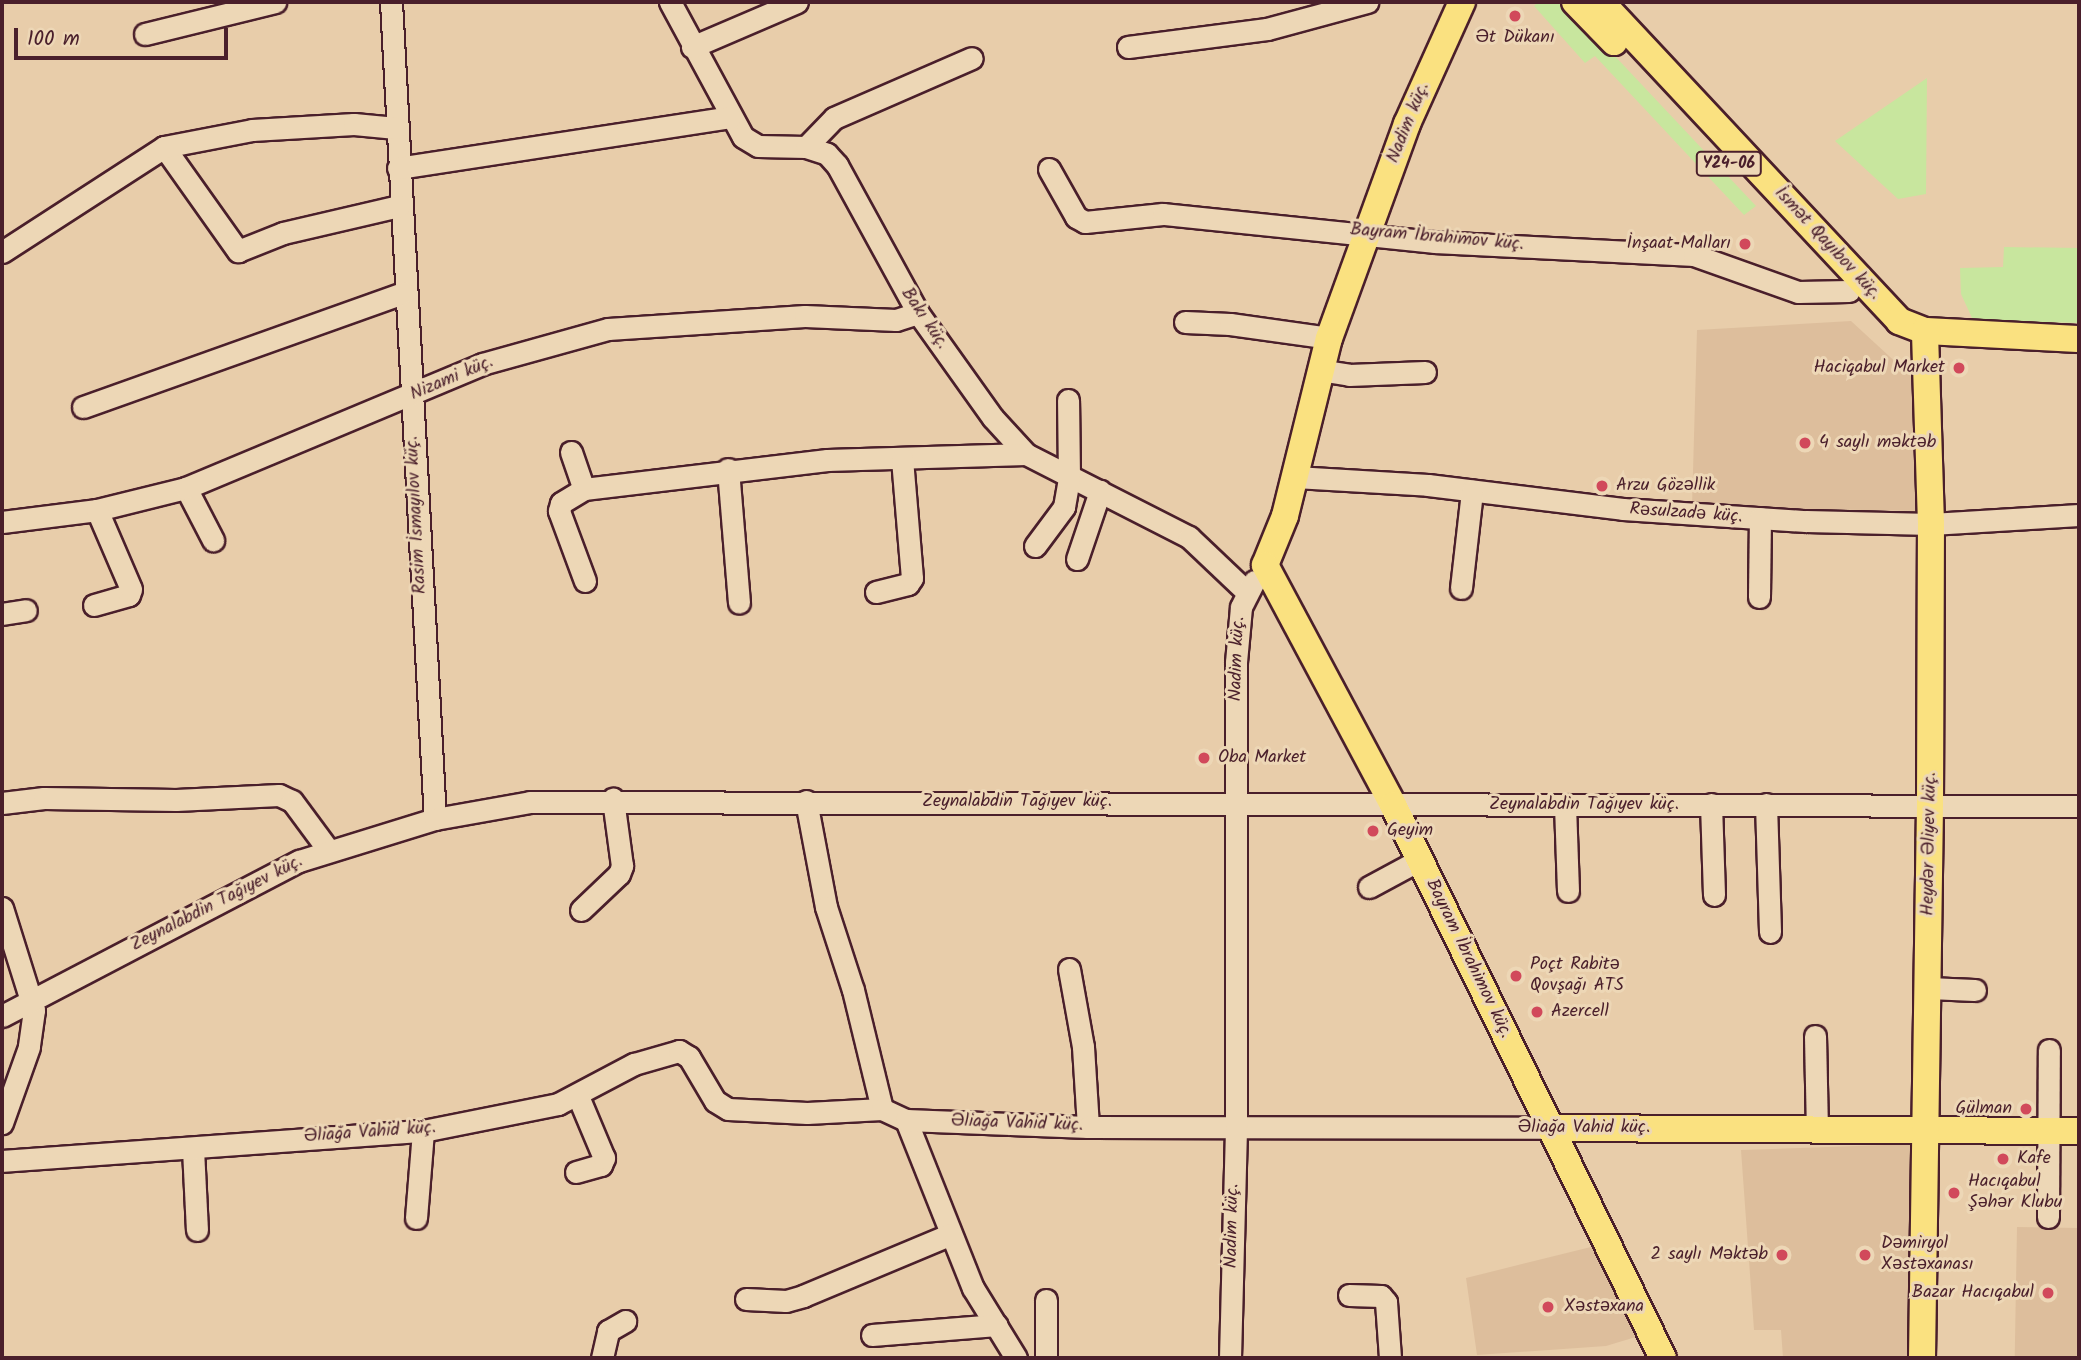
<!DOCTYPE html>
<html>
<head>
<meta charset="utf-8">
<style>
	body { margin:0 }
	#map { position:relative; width:2081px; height:1360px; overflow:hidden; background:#e8cdaa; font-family:Kalam,sans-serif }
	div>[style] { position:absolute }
	.built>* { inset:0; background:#ddbe9c; transform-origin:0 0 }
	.green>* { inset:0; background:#c8e69e }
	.roads { filter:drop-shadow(2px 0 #4a1f2b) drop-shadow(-2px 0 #4a1f2b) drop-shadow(0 2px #4a1f2b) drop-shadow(0 -2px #4a1f2b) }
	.minor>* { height:21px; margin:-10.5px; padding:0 10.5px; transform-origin:10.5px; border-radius:10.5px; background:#edd7b6 }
	.major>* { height:26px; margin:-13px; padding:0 13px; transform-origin:13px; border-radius:13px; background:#fae180 }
	.dots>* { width:19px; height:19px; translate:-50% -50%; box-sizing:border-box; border:4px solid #edd7b6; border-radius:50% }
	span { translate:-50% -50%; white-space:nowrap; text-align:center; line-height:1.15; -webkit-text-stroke:6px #edd7b6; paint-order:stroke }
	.shield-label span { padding:2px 5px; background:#edd7b6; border:2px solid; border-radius:5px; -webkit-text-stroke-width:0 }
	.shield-label { font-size:16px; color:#4a1f2b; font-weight:700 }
	.poi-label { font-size:18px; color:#4a1f2b }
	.right { translate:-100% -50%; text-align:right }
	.left { translate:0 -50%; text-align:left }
	.street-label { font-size:18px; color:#4a1f2b }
	.frame { position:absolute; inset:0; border:4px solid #4a1f2b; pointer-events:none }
	.scale { position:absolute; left:14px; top:28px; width:214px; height:32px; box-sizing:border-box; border:4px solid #4a1f2b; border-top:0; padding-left:9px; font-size:21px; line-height:24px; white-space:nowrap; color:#4a1f2b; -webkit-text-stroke:5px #edd7b6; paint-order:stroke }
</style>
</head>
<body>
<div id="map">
	<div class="built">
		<i style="clip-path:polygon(1851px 321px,1914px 379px,1919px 511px,1692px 507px,1697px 330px)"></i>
		<i style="clip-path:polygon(1915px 1144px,1911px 1358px,1783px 1358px,1781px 1330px,1754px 1330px,1741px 1150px)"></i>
		<i style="left:2017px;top:1227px;width:62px;height:131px;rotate:1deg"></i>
		<i style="clip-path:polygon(1599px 1245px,1639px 1336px,1606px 1346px,1477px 1355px,1466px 1278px)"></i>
	</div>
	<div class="green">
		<i style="clip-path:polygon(1538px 2px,1564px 2px,1756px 206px,1744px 215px,1595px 56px,1585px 63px,1534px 6px)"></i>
		<i style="clip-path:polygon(1927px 78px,1926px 194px,1898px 199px,1835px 141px)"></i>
		<i style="clip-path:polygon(2004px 247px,2079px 248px,2079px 323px,1973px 320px,1961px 294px,1960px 268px,2003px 267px)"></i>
	</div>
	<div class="roads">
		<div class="minor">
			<i style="left:391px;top:2px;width:818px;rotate:86.92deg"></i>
			<i style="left:670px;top:2px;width:153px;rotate:61.6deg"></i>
			<i style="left:743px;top:137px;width:17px;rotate:31deg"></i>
			<i style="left:758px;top:146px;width:48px;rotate:1.2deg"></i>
			<i style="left:806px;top:147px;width:22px;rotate:18deg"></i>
			<i style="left:827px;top:154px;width:15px;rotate:48deg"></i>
			<i style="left:837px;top:165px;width:169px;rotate:61.3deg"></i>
			<i style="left:918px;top:313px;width:129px;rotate:54.5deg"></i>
			<i style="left:993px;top:418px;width:49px;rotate:47.5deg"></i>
			<i style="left:1026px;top:454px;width:183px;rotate:27deg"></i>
			<i style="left:1189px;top:537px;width:80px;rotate:43.5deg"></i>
			<i style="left:145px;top:34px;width:134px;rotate:-13.8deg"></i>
			<i style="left:692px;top:47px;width:114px;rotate:-23.2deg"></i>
			<i style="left:1128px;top:47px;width:140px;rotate:-7.4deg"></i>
			<i style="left:1267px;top:29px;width:104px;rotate:-15.1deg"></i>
			<i style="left:164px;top:147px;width:128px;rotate:54.6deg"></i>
			<i style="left:238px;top:251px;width:48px;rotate:-21.8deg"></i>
			<i style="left:283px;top:233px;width:119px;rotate:-13.1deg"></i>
			<i style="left:806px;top:147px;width:40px;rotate:-46deg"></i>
			<i style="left:834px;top:118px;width:150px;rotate:-23.5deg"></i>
			<i style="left:398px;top:168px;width:336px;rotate:-8.7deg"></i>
			<i style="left:1049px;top:169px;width:55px;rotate:60.6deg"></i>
			<i style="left:1076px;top:217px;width:10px;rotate:29deg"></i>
			<i style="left:1085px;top:222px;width:78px;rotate:-5.9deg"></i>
			<i style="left:1163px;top:214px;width:273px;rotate:5.9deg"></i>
			<i style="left:1435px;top:242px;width:259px;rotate:2.9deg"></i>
			<i style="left:1694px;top:255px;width:110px;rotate:19.6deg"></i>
			<i style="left:1798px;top:292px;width:51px;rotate:-1.1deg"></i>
			<i style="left:2px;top:252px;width:193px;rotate:-32.9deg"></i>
			<i style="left:164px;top:147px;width:90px;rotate:-10.9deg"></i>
			<i style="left:252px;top:130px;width:102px;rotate:-3.4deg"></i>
			<i style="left:354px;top:124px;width:42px;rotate:5.4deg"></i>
			<i style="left:1185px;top:322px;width:45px;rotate:2.5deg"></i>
			<i style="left:1230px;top:324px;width:100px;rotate:8deg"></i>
			<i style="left:1319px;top:370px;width:30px;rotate:9deg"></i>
			<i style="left:1349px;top:375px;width:76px;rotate:-2.3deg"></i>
			<i style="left:83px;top:407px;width:340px;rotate:-19.6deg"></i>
			<i style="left:571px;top:452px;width:39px;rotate:71deg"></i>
			<i style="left:728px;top:469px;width:134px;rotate:85.3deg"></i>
			<i style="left:1295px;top:477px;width:133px;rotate:3.4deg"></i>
			<i style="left:1428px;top:485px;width:196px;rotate:7deg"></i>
			<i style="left:1623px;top:509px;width:183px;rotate:3.8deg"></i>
			<i style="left:1806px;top:521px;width:125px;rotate:1.4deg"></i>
			<i style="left:1931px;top:524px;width:148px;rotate:-3.5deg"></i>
			<i style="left:186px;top:488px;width:59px;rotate:62.6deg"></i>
			<i style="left:2px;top:522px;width:96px;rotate:-7.2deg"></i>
			<i style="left:97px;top:510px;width:92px;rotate:-13.9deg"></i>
			<i style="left:186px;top:488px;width:321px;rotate:-22.7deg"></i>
			<i style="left:482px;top:364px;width:131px;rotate:-15.5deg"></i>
			<i style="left:608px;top:329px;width:197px;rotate:-3.8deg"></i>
			<i style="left:805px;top:316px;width:91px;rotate:2.5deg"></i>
			<i style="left:896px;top:320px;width:23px;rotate:-18deg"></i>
			<i style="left:1035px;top:546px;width:49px;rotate:-53.4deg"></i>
			<i style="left:1064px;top:507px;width:29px;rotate:-80deg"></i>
			<i style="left:1069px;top:478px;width:78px;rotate:-90.7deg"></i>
			<i style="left:1077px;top:559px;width:72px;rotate:-71.3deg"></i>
			<i style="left:585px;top:581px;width:75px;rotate:-110.4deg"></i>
			<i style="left:559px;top:511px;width:8px;rotate:-76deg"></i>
			<i style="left:561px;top:503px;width:27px;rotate:-31deg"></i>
			<i style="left:584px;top:489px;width:245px;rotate:-6.8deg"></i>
			<i style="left:827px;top:460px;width:199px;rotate:-1.7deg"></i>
			<i style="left:1461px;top:588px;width:98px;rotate:-83.5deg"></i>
			<i style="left:876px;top:592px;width:33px;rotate:-14deg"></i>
			<i style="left:908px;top:584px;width:7px;rotate:-56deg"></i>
			<i style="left:912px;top:578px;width:120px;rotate:-94.8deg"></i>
			<i style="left:1759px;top:597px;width:79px;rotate:-89.3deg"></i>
			<i style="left:94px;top:605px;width:36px;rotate:-16deg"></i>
			<i style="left:129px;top:595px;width:6px;rotate:-72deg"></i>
			<i style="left:131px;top:589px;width:86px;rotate:-113.3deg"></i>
			<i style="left:2px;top:614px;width:24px;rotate:-9deg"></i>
			<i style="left:806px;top:801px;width:108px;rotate:79.3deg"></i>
			<i style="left:826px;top:907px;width:87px;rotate:72deg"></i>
			<i style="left:853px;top:990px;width:122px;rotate:76.3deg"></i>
			<i style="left:2px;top:803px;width:42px;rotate:-6.8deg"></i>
			<i style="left:44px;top:798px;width:132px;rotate:0.9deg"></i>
			<i style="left:176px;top:800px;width:103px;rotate:-2.8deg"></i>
			<i style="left:279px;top:795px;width:14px;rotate:25deg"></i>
			<i style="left:292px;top:801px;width:62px;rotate:53.5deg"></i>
			<i style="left:1711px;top:804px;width:91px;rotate:88.1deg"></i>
			<i style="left:1766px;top:804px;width:128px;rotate:88.2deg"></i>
			<i style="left:1565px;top:805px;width:86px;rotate:88deg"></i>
			<i style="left:1369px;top:887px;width:57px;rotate:-28.4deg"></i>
			<i style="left:2px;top:908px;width:107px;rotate:72.6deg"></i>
			<i style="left:34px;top:1010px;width:37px;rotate:98deg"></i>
			<i style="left:29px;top:1047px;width:81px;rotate:109.6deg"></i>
			<i style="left:581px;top:910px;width:52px;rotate:-43.5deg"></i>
			<i style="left:619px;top:874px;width:9px;rotate:-69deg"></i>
			<i style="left:622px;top:866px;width:68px;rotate:-97.7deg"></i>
			<i style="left:1069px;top:969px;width:79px;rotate:79.8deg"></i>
			<i style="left:1083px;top:1047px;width:80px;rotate:86.4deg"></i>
			<i style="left:1928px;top:988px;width:47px;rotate:2.4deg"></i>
			<i style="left:2px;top:1016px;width:335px;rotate:-27.6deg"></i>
			<i style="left:299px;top:861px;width:142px;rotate:-17.2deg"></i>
			<i style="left:435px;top:819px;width:97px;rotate:-10.1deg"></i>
			<i style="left:530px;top:802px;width:1549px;rotate:0.15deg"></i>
			<i style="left:1815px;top:1036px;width:93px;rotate:88.8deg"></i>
			<i style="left:906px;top:1120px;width:181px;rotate:68.3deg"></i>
			<i style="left:973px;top:1288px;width:82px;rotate:58.4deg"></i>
			<i style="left:193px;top:1149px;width:81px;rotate:87.2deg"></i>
			<i style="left:2px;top:1161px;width:422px;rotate:-4.1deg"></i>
			<i style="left:423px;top:1131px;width:138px;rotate:-11.3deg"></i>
			<i style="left:558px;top:1104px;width:86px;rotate:-27.8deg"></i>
			<i style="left:634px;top:1064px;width:47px;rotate:-16.1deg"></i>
			<i style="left:679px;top:1051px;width:12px;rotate:31deg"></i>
			<i style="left:689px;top:1057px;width:51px;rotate:59.4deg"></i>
			<i style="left:715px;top:1101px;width:15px;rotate:32deg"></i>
			<i style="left:728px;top:1109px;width:79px;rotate:2.9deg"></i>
			<i style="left:807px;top:1113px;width:75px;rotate:-3.1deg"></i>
			<i style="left:882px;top:1109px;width:26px;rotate:25deg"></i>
			<i style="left:906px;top:1120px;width:182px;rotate:2.2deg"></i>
			<i style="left:1088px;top:1127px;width:463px;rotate:0.1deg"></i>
			<i style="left:576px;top:1172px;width:26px;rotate:-16deg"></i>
			<i style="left:601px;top:1165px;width:8px;rotate:-67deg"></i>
			<i style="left:604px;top:1158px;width:67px;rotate:-112.8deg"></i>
			<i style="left:2048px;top:1217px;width:167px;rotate:-89.7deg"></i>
			<i style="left:416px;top:1218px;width:87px;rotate:-85.4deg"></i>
			<i style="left:1349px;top:1295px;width:32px;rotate:2deg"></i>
			<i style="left:1381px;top:1296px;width:8px;rotate:50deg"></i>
			<i style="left:1386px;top:1302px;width:56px;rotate:85.9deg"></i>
			<i style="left:746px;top:1299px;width:40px;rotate:2.9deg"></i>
			<i style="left:786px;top:1301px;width:18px;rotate:-16deg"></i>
			<i style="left:803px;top:1296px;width:160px;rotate:-22.7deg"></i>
			<i style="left:1046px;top:1300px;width:58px;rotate:90deg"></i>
			<i style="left:872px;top:1335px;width:125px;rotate:-4.6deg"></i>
			<i style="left:602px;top:1358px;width:28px;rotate:-77deg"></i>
			<i style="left:608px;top:1331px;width:20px;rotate:-30deg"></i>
			<i style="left:1230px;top:1358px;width:233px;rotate:-88.5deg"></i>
			<i style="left:1236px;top:1125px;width:463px;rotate:-90deg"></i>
			<i style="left:1236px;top:662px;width:55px;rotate:-84.8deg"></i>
			<i style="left:1241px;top:607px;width:29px;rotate:-63deg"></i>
		</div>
		<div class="major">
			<i style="left:1462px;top:2px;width:134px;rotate:114.3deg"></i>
			<i style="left:1407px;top:124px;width:228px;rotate:110deg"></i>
			<i style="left:1329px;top:338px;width:183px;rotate:103.9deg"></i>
			<i style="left:1285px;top:516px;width:53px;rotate:112.2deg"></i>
			<i style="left:1265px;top:565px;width:272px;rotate:61.9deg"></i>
			<i style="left:1393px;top:805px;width:615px;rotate:63.98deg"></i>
			<i style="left:1575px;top:2px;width:56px;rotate:45.7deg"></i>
			<i style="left:1601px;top:2px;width:437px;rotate:46.9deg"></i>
			<i style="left:1899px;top:321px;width:28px;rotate:21deg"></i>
			<i style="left:1925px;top:331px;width:154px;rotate:3deg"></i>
			<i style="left:1551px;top:1128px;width:528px;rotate:0.33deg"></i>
			<i style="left:1922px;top:1358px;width:554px;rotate:-89.17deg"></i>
			<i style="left:1930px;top:804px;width:280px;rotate:-89.8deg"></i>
			<i style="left:1931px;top:524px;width:193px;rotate:-91.8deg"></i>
		</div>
	</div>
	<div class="dots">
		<i style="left:1515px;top:16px;background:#d1495b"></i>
		<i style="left:1745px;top:244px;background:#d1495b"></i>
		<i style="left:1959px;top:368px;background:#d1495b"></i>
		<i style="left:1805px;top:443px;background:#d1495b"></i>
		<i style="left:1602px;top:486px;background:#d1495b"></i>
		<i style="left:1204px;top:758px;background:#d1495b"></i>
		<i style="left:1373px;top:831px;background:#d1495b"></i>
		<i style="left:1516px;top:976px;background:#d1495b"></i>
		<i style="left:1537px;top:1012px;background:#d1495b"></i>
		<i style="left:2026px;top:1109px;background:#d1495b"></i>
		<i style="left:2003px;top:1159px;background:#d1495b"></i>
		<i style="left:1954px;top:1193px;background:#d1495b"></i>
		<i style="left:1782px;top:1255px;background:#d1495b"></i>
		<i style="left:1865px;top:1255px;background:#d1495b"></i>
		<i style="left:2048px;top:1293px;background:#d1495b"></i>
		<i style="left:1548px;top:1307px;background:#d1495b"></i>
	</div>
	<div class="shield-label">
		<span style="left:1729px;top:164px">Y24-06</span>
	</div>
	<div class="poi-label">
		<span style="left:1515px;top:38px">Ət Dükanı</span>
		<span class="right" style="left:1731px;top:244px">İnşaat Malları</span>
		<span class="right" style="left:1945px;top:368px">Haciqabul Market</span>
		<span class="left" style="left:1819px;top:443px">4 saylı məktəb</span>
		<span class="left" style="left:1616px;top:486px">Arzu Gözəllik</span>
		<span class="left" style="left:1218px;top:758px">Oba Market</span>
		<span class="left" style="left:1387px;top:831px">Geyim</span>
		<span class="left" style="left:1530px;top:976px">Poçt Rabitə<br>Qovşağı ATS</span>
		<span class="left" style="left:1551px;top:1012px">Azercell</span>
		<span class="right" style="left:2012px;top:1109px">Gülman</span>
		<span class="left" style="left:2017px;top:1159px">Kafe</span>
		<span class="left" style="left:1968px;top:1193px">Hacıqabul<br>Şəhər Klubu</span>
		<span class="left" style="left:1881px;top:1255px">Dəmiryol<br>Xəstəxanası</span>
		<span class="right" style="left:1768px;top:1255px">2 saylı Məktəb</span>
		<span class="right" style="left:2034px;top:1293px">Bazar Hacıqabul</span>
		<span class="left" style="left:1564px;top:1307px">Xəstəxana</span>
	</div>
	<div class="street-label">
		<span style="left:1409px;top:123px;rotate:-68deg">Nadim küç.</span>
		<span style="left:1437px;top:238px;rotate:5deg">Bayram İbrahimov küç.</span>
		<span style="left:1827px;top:244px;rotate:47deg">İsmət Qayıbov küç.</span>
		<span style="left:924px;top:319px;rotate:56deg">Bakı küç.</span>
		<span style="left:452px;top:379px;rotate:-23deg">Nizami küç.</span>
		<span style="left:1686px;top:514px;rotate:4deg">Rəsulzadə küç.</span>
		<span style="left:417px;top:515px;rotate:-93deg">Rasim İsmayılov küç.</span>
		<span style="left:1238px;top:659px;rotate:-88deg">Nadim küç.</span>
		<span style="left:1017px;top:802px">Zeynalabdin Tağıyev küç.</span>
		<span style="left:1584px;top:805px">Zeynalabdin Tağıyev küç.</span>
		<span style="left:1930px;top:844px;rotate:-89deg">Heydər Əliyev küç.</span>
		<span style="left:217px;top:904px;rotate:-27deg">Zeynalabdin Tağıyev küç.</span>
		<span style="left:1468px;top:959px;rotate:64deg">Bayram İbrahimov küç.</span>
		<span style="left:1017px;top:1124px;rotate:2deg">Əliağa Vahid küç.</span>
		<span style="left:1584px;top:1128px">Əliağa Vahid küç.</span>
		<span style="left:370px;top:1133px;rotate:-4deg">Əliağa Vahid küç.</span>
		<span style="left:1233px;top:1226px;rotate:-89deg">Nadim küç.</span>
	</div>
	<div class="frame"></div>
	<div class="scale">100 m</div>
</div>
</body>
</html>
